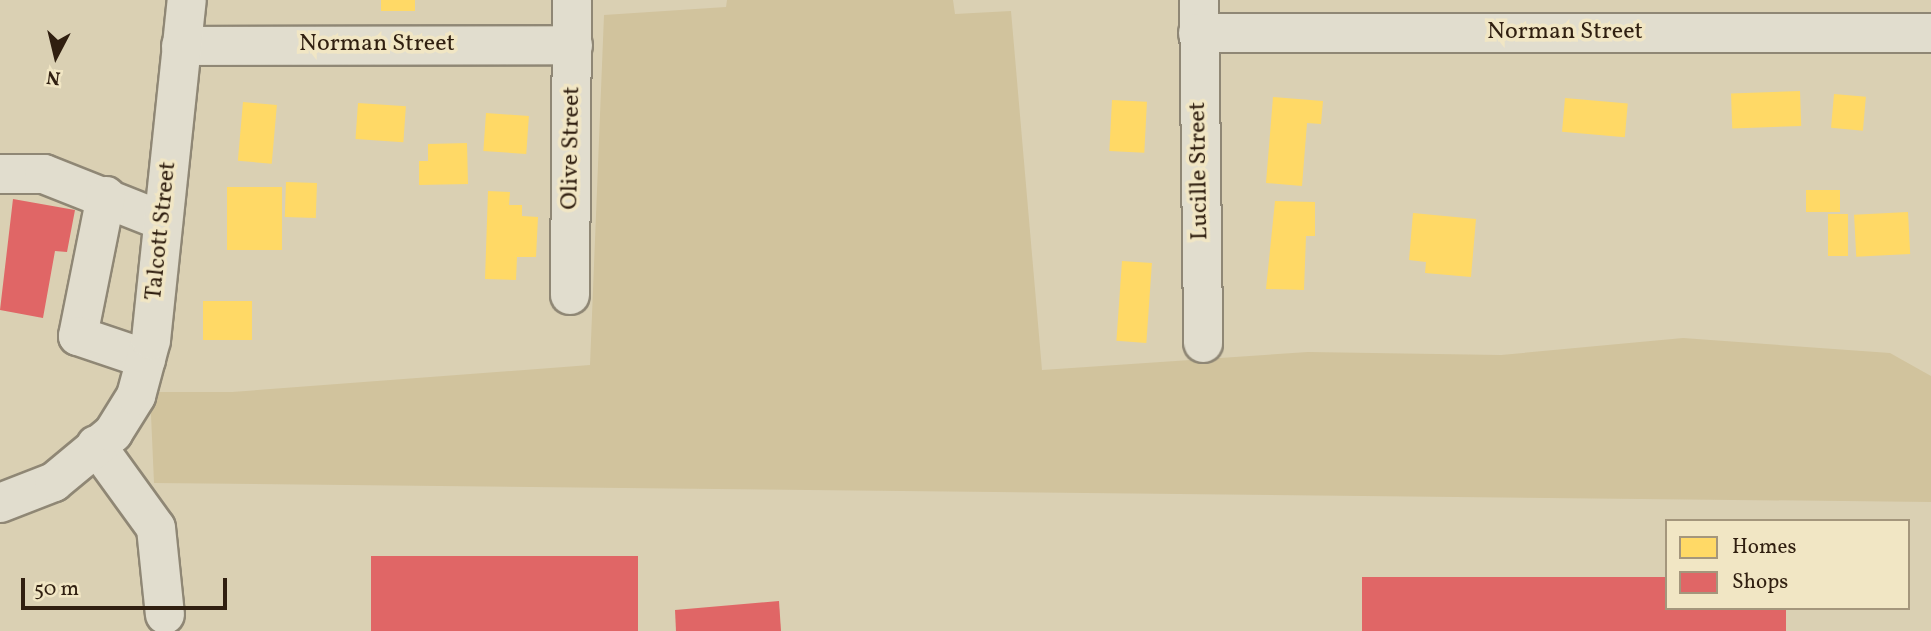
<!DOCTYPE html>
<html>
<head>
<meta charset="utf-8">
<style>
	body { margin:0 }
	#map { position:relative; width:1931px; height:631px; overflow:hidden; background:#dad0b3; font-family:Vollkorn,serif }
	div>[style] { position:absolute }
	.green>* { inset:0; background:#d1c39d }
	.homes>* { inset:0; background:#ffd966; transform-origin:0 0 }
	.shops>* { inset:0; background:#e06666; transform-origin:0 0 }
	.roads { filter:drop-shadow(2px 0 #8f8775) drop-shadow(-2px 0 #8f8775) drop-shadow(0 2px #8f8775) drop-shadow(0 -2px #8f8775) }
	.minor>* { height:38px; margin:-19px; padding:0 19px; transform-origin:19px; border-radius:19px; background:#e1ddce }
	span { translate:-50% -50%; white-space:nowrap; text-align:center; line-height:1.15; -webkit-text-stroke:7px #f1e6c4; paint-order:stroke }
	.street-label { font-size:24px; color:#301f10 }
	.legend { position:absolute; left:1665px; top:519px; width:245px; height:91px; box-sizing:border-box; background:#f1e6c4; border:2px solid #a4967c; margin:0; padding:9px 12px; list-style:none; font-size:21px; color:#301f10 }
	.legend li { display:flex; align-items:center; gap:14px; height:35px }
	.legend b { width:35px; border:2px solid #a4967c }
	.north { position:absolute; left:21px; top:21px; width:70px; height:70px; -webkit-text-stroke:5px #f1e6c4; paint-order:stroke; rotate:187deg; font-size:19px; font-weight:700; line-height:28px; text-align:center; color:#301f10 }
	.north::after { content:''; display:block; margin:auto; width:24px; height:32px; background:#301f10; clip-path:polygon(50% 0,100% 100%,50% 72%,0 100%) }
	.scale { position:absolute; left:21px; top:578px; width:206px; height:32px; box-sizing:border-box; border:4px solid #301f10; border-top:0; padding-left:9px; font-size:21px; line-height:24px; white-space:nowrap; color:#301f10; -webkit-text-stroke:5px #f1e6c4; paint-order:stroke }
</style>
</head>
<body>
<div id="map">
	<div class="green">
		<i style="clip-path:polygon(727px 0,953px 0,955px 14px,1011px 11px,1042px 370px,1308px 352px,1501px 355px,1683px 338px,1890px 353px,1931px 376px,1931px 502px,154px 483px,150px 392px,232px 392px,590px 365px,604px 15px,726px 7px)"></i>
	</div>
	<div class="homes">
		<i style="left:381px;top:0;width:34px;height:11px"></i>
		<i style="left:1800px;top:91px;width:35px;height:69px;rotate:88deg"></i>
		<i style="left:1834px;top:94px;width:32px;height:34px;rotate:5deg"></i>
		<i style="clip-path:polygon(1273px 97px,1323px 101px,1321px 124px,1307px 123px,1302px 186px,1266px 183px)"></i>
		<i style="left:1565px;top:98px;width:63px;height:34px;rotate:5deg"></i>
		<i style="left:1112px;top:100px;width:35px;height:51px;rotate:3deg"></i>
		<i style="left:243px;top:102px;width:34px;height:59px;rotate:5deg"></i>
		<i style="left:358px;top:103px;width:48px;height:36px;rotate:4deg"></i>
		<i style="left:486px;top:113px;width:43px;height:38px;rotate:4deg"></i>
		<i style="clip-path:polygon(467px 143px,468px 184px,419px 185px,419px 161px,428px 161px,428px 144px)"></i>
		<i style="left:286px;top:182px;width:31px;height:35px;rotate:2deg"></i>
		<i style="left:227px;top:187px;width:55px;height:63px"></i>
		<i style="left:1806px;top:190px;width:34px;height:22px"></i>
		<i style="clip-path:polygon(488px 191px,510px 192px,509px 205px,522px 205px,522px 216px,538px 217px,536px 257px,517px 257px,516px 280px,485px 279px)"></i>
		<i style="clip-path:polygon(1275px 201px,1315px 202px,1315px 236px,1306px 236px,1304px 290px,1266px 289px)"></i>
		<i style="left:1908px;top:212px;width:42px;height:54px;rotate:87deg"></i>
		<i style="clip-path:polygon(1413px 213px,1476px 219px,1471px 277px,1425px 273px,1426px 262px,1409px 260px)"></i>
		<i style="left:1828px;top:214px;width:20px;height:42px"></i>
		<i style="left:1122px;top:261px;width:30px;height:80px;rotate:4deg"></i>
		<i style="left:203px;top:301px;width:49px;height:39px"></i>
	</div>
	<div class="shops">
		<i style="clip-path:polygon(13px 199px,75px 210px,67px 252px,55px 251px,43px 318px,0 310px)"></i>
		<i style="left:371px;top:556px;width:267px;height:75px"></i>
		<i style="clip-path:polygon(1362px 577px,1667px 577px,1667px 608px,1786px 608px,1786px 631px,1362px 631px)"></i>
		<i style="clip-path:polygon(779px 601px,781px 631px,676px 631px,675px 610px)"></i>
	</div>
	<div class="roads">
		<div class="minor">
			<i style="left:1199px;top:0;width:343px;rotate:89.3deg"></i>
			<i style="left:1198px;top:33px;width:733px"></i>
			<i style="left:181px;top:46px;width:392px;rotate:-0.1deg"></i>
			<i style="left:0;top:174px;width:44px"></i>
			<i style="left:44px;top:174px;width:128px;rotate:21.6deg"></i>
			<i style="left:106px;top:196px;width:143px;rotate:101.3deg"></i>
			<i style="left:78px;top:336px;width:72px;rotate:18.7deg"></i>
			<i style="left:570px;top:295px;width:295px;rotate:-89.6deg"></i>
			<i style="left:96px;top:445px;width:102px;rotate:54.1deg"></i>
			<i style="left:156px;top:528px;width:87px;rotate:84.1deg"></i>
			<i style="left:0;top:503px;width:58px;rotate:-21.3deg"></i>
			<i style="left:54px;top:482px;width:77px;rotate:-39.7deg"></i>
			<i style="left:113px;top:433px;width:44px;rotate:-58.1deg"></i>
			<i style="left:136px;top:396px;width:58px;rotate:-75deg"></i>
			<i style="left:151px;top:340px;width:342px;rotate:-84deg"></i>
		</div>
	</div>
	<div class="street-label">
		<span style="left:1565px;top:33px">Norman Street</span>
		<span style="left:377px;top:45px">Norman Street</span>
		<span style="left:572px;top:148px;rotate:-89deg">Olive Street</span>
		<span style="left:1200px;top:171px;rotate:-91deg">Lucille Street</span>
		<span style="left:162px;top:231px;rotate:-84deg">Talcott Street</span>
	</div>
	<ul class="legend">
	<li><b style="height:19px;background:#ffd966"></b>Homes</li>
	<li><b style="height:19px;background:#e06666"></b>Shops</li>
	</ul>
	<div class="north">N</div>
	<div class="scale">50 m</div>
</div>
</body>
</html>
